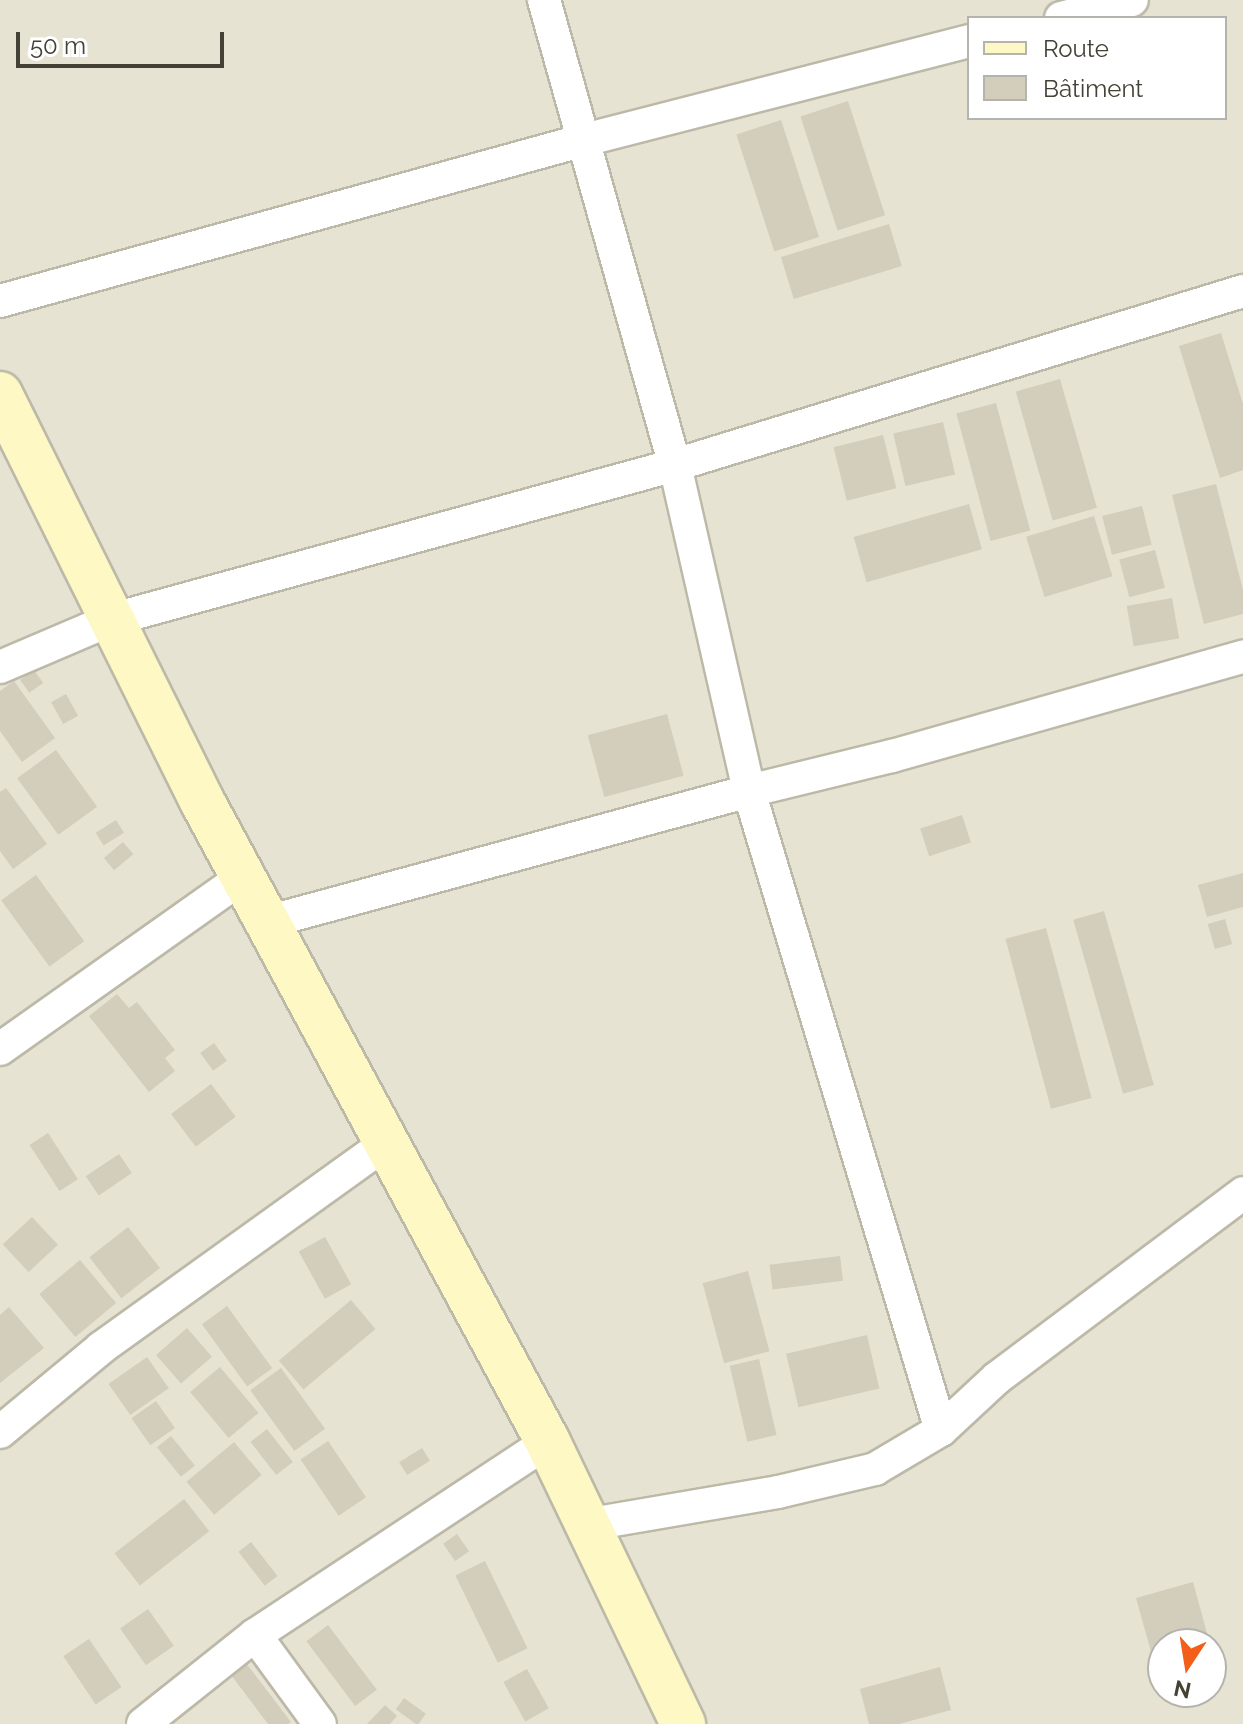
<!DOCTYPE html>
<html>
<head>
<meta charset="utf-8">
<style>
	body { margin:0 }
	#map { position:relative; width:1243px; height:1724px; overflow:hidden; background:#f2f0e5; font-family:Raleway,sans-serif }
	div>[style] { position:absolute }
	.residential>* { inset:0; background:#e6e3d3 }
	.building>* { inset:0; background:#d3cdbb; transform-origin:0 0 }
	.roads { filter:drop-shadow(2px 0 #bdb9a8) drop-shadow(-2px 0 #bdb9a8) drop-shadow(0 2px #bdb9a8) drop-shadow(0 -2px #bdb9a8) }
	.street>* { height:32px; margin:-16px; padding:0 16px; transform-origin:16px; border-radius:16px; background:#fff }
	.secondary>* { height:44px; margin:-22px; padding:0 22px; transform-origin:22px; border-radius:22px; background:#fdf8c4 }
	span { translate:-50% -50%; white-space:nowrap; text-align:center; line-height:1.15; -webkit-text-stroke:6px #fff; paint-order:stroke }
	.legend { position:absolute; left:967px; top:16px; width:260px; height:104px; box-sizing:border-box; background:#fff; border:2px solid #b4b3ae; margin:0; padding:10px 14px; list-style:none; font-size:24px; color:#444135 }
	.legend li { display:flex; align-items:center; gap:16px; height:40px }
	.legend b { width:40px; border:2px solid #b4b3ae }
	.north { position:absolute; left:1147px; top:1628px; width:80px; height:80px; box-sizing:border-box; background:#fff; border:2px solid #b4b3ae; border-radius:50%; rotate:192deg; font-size:22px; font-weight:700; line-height:32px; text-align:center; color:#444135 }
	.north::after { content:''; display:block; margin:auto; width:28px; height:36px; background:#f35e1b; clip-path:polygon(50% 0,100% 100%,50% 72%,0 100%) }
	.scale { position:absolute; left:16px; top:32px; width:208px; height:36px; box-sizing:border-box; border:4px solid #444135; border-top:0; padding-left:10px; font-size:24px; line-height:28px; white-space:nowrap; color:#444135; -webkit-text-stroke:6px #fff; paint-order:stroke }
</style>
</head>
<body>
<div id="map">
	<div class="residential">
		<i style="clip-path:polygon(evenodd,0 0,1243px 0,1243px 1724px,0 1724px,0 0,969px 18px,1225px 18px,1225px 118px,969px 118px,969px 18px,0 0,1163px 1644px,1211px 1644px,1211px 1692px,1163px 1692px,1163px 1644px)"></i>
	</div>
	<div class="building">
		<i style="left:848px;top:101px;width:120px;height:50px;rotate:72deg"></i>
		<i style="left:781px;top:120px;width:123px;height:47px;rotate:72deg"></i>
		<i style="left:889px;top:224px;width:44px;height:113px;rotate:73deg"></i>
		<i style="clip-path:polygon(1221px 333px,1243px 404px,1243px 470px,1220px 478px,1179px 346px)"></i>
		<i style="left:1060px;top:379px;width:134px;height:46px;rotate:74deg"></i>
		<i style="left:996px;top:403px;width:132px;height:41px;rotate:75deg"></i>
		<i style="left:943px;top:422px;width:54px;height:51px;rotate:77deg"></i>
		<i style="left:883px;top:435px;width:55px;height:51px;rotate:76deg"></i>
		<i style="clip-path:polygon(1216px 484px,1243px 590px,1243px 614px,1204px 624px,1172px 495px)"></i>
		<i style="left:969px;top:504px;width:47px;height:120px;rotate:74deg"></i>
		<i style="left:1142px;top:506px;width:40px;height:41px;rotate:76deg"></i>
		<i style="left:1094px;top:516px;width:63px;height:71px;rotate:73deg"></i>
		<i style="left:1155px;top:550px;width:39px;height:37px;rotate:75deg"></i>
		<i style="left:1172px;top:598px;width:41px;height:46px;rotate:80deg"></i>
		<i style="left:34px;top:670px;width:16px;height:17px;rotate:55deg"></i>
		<i style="clip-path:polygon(14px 681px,55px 738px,22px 762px,0 731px,0 691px)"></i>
		<i style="left:66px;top:694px;width:25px;height:17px;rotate:61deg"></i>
		<i style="left:667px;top:714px;width:64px;height:82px;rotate:75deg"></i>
		<i style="left:56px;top:750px;width:70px;height:48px;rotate:54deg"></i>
		<i style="clip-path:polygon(6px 788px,47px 844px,13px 869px,0 851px,0 792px)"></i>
		<i style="left:962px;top:815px;width:29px;height:44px;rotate:72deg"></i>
		<i style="left:116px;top:820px;width:15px;height:24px;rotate:58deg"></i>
		<i style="left:123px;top:842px;width:16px;height:25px;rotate:50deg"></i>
		<i style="clip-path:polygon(1243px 873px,1243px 907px,1207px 917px,1198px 885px)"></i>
		<i style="left:36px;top:875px;width:82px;height:43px;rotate:54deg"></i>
		<i style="left:1104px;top:911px;width:181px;height:32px;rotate:74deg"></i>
		<i style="left:1225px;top:919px;width:26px;height:18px;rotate:74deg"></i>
		<i style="left:1046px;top:928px;width:176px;height:42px;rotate:75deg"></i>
		<i style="clip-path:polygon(117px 994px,129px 1008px,137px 1002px,175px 1050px,165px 1058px,175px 1071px,149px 1092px,89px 1016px)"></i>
		<i style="left:214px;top:1043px;width:22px;height:17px;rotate:54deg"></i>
		<i style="left:211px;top:1084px;width:41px;height:50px;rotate:53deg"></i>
		<i style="left:48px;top:1133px;width:55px;height:22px;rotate:57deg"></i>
		<i style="left:119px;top:1154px;width:23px;height:40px;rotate:56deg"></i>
		<i style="left:32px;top:1217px;width:38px;height:40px;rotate:47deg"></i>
		<i style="left:128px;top:1227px;width:52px;height:49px;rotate:52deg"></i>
		<i style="left:325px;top:1237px;width:54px;height:30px;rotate:61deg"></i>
		<i style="left:840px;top:1256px;width:25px;height:71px;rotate:83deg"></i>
		<i style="left:80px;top:1260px;width:56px;height:53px;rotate:50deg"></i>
		<i style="left:748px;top:1271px;width:83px;height:47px;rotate:75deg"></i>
		<i style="left:351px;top:1300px;width:38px;height:94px;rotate:50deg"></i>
		<i style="left:227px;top:1306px;width:77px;height:31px;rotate:54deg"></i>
		<i style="clip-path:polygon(9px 1307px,44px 1348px,0 1383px,0 1315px)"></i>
		<i style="left:187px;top:1328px;width:38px;height:41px;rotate:49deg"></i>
		<i style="left:867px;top:1335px;width:55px;height:83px;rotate:77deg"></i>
		<i style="left:147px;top:1357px;width:38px;height:47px;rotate:55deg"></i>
		<i style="left:759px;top:1359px;width:78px;height:30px;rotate:77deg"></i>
		<i style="left:220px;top:1367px;width:60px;height:39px;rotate:50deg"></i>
		<i style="left:281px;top:1368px;width:75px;height:38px;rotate:54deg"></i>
		<i style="left:156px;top:1401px;width:33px;height:30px;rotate:55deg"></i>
		<i style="left:267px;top:1429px;width:42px;height:21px;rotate:52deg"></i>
		<i style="left:171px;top:1436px;width:38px;height:18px;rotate:51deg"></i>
		<i style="left:328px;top:1441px;width:68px;height:33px;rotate:56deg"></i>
		<i style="left:234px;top:1442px;width:43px;height:62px;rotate:50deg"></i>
		<i style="left:422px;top:1448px;width:15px;height:27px;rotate:58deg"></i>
		<i style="left:184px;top:1499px;width:41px;height:88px;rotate:52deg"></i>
		<i style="left:457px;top:1534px;width:21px;height:17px;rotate:55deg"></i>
		<i style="left:251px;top:1542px;width:43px;height:16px;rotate:52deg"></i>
		<i style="left:485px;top:1561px;width:97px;height:33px;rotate:64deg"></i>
		<i style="clip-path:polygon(1193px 1582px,1210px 1644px,1163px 1644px,1162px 1691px,1136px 1598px)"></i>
		<i style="left:148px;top:1609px;width:45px;height:34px;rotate:55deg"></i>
		<i style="left:328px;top:1625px;width:81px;height:27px;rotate:53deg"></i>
		<i style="left:89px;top:1639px;width:58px;height:31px;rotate:56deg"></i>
		<i style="clip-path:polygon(246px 1663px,291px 1722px,288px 1724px,268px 1724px,231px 1675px)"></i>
		<i style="clip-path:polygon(940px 1667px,951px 1710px,899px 1724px,869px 1724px,860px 1689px)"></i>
		<i style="left:527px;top:1669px;width:45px;height:27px;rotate:61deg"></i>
		<i style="left:404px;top:1698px;width:27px;height:14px;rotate:36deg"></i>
		<i style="clip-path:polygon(385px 1705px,397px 1716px,390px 1724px,367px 1724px)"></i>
	</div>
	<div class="roads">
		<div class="street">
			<i style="left:544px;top:0;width:483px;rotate:74.3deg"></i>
			<i style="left:675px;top:465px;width:334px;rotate:77.2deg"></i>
			<i style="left:749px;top:791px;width:667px;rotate:73.28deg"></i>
			<i style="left:1061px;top:18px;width:73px;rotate:-14.2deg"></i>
			<i style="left:0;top:301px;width:606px;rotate:-15.41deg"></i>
			<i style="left:584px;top:140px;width:398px;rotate:-14.4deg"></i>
			<i style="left:0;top:667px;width:120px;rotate:-23.1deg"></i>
			<i style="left:110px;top:620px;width:586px;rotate:-15.34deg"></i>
			<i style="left:675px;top:465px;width:594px;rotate:-17.03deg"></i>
			<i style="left:267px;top:922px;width:499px;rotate:-15.2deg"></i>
			<i style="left:749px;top:791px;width:147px;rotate:-13.8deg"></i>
			<i style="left:892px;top:756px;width:365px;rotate:-15.8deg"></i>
			<i style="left:0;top:1049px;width:298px;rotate:-35.3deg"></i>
			<i style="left:0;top:1432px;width:131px;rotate:-39.7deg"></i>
			<i style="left:101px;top:1348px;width:350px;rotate:-35.7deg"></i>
			<i style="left:585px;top:1525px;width:196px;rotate:-9.7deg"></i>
			<i style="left:778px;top:1492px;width:100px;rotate:-13.3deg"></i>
			<i style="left:875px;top:1469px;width:77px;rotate:-30.6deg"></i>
			<i style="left:941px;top:1430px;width:76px;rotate:-42.9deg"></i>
			<i style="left:997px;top:1378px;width:308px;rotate:-36.9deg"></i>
			<i style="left:255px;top:1635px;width:110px;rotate:53.9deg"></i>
			<i style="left:143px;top:1724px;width:143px;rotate:-38.5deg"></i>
			<i style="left:255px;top:1635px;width:351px;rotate:-33.4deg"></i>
		</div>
		<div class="secondary">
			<i style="left:0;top:394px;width:454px;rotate:63.6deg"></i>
			<i style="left:202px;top:801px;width:728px;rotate:61.64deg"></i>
			<i style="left:548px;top:1442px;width:313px;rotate:64.4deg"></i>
		</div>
	</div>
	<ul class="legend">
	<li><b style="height:10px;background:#fdf8c4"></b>Route</li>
	<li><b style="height:22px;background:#d3cdbb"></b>Bâtiment</li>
	</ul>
	<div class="north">N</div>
	<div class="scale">50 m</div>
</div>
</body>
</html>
